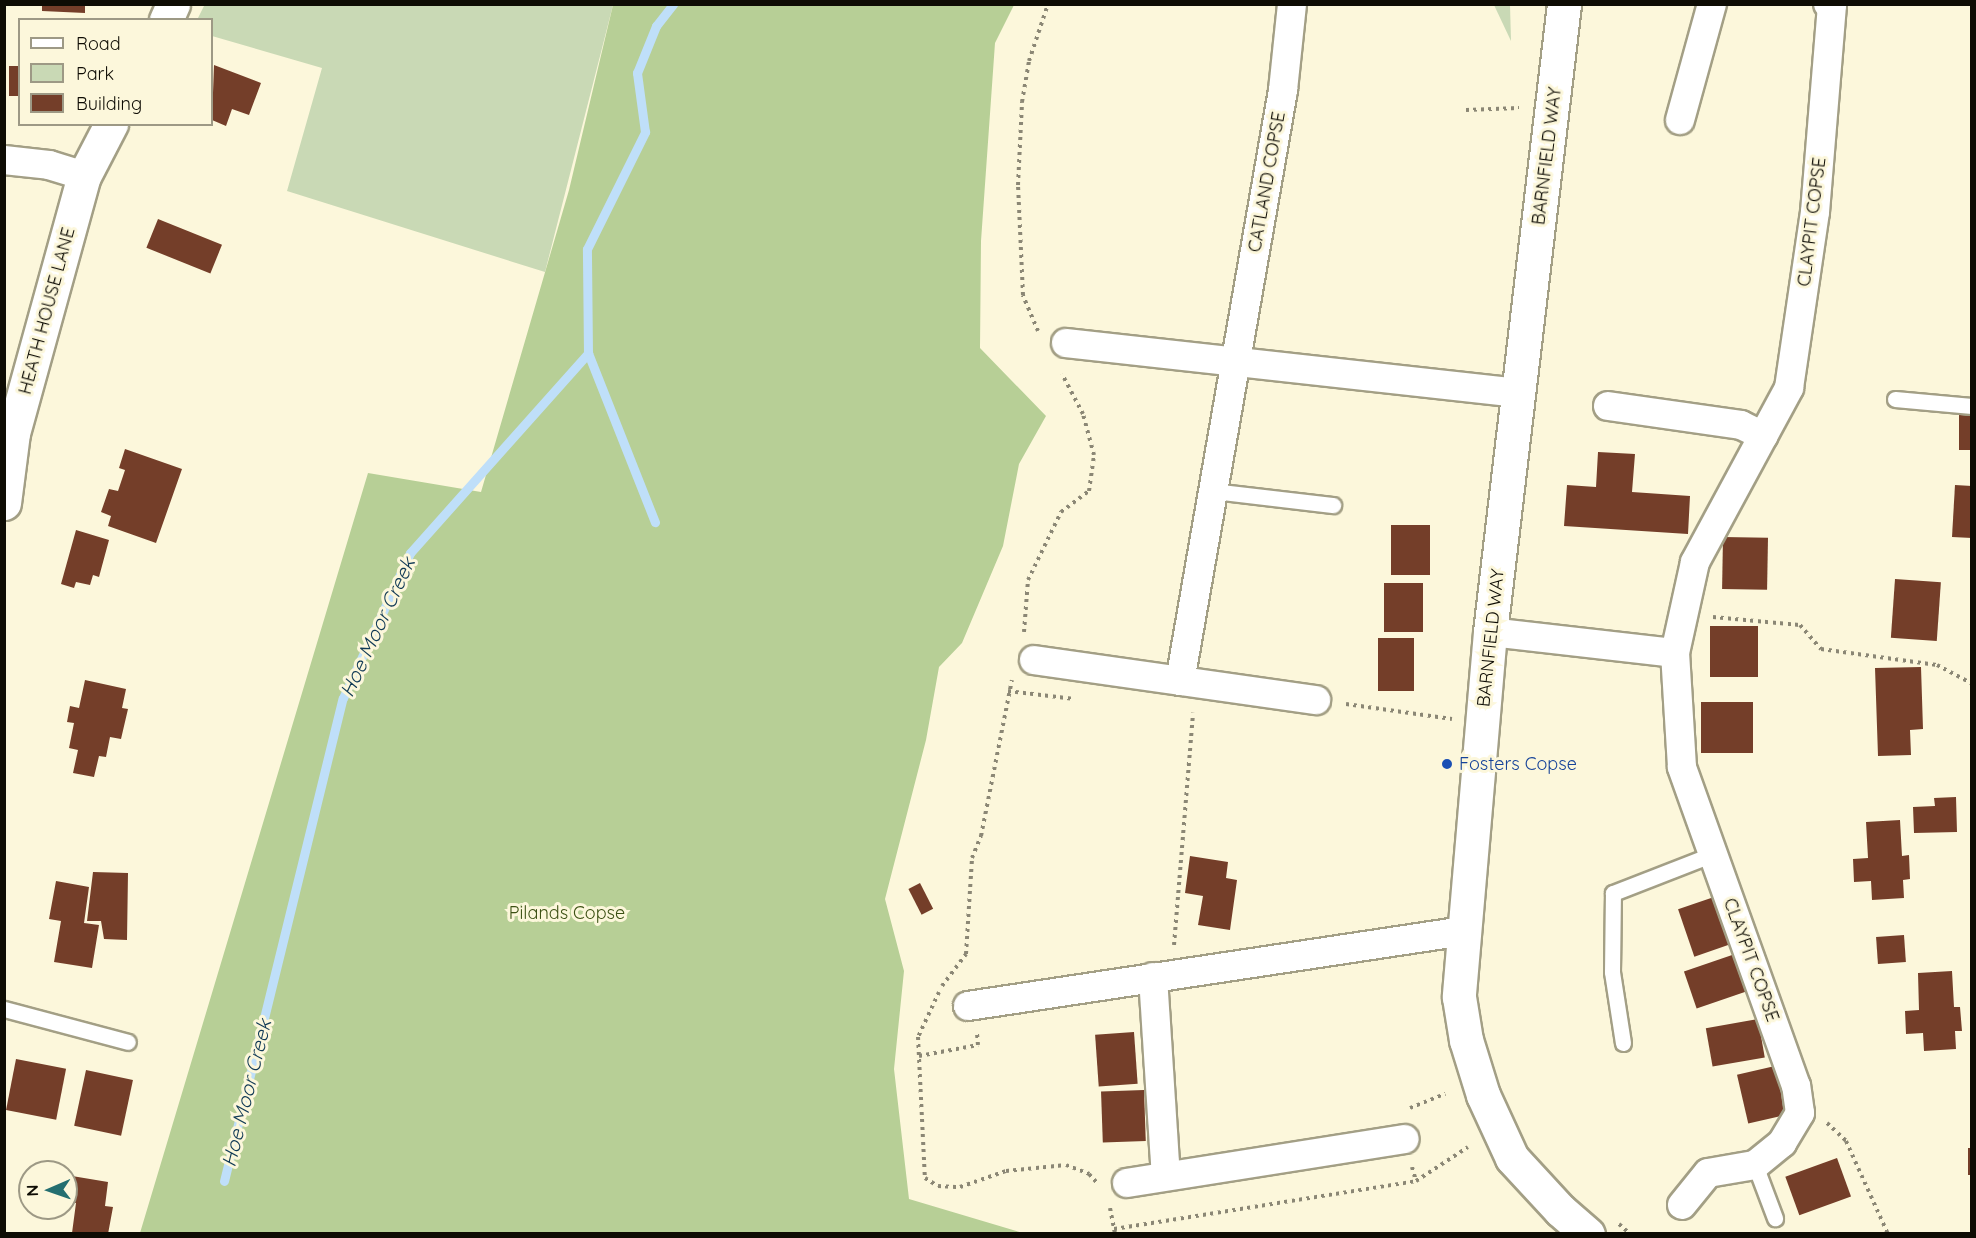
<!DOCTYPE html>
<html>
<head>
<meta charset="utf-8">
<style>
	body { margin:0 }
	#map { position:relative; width:1976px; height:1238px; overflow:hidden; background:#fcf7db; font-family:Quicksand,sans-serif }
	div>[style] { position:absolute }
	.green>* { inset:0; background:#c9d9b5 }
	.forest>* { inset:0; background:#b7cf96 }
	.stream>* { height:9px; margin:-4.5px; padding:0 4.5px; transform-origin:4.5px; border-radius:4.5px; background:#bfdff9 }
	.building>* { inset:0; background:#743e29; transform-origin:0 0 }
	.path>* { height:4px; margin-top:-2px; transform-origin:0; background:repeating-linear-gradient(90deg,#8b8775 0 3px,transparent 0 7.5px) }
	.roads { filter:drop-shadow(2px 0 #a39f85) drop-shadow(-2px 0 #a39f85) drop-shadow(0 2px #a39f85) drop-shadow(0 -2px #a39f85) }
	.service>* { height:15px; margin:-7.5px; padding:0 7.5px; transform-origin:7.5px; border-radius:7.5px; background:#fff }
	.minor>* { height:28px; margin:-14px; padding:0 14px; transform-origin:14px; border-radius:14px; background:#fff }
	.tertiary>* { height:33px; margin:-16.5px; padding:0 16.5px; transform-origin:16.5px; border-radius:16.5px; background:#fff }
	.dots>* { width:16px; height:16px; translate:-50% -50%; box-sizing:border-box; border:3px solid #fcf7db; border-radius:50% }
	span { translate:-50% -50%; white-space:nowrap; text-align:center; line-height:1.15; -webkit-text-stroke:6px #fcf7db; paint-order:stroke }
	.street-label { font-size:18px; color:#0e0c04 }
	.transit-label { font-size:18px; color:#164399 }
	.left { translate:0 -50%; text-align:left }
	.park-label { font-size:18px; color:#3c5114 }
	.water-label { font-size:20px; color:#0f3955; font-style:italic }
	.frame { position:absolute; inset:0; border:6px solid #0e0c04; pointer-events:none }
	.legend { position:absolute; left:18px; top:18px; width:195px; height:108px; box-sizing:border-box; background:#fcf7db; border:2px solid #9d9985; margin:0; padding:8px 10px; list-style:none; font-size:18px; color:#0e0c04 }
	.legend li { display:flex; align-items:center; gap:12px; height:30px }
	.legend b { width:30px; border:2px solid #9d9985 }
	.north { position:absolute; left:18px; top:1160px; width:60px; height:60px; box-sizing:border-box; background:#fcf7db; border:2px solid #9d9985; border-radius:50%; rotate:268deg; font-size:16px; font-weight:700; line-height:24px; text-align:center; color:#0e0c04 }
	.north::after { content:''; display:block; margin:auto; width:21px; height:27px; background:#246f70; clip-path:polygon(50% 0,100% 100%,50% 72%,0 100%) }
</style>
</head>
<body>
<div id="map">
	<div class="green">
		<i style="clip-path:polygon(205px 4px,613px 5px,545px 272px,287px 191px,322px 68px,212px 36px,212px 20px,197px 20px)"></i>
		<i style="clip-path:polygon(1494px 5px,1510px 5px,1511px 41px)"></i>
	</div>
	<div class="forest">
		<i style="clip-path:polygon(613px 5px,1014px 5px,995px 43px,981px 241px,980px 348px,1046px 416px,1019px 464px,1003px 546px,962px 643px,939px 667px,926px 740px,885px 899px,904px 971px,894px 1069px,909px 1199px,1023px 1233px,140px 1233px,368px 473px,481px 492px,569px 190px)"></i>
	</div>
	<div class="stream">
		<i style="left:588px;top:353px;width:182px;rotate:68.4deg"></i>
		<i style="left:224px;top:1181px;width:497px;rotate:-76.2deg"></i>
		<i style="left:343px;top:698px;width:160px;rotate:-65.2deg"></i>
		<i style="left:410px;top:553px;width:268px;rotate:-48.3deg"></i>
		<i style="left:588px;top:353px;width:104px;rotate:-90.6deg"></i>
		<i style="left:587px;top:249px;width:131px;rotate:-63.6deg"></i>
		<i style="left:645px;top:132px;width:60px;rotate:-97.7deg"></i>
		<i style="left:637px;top:73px;width:51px;rotate:-68deg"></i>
		<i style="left:656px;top:26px;width:28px;rotate:-52deg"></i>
	</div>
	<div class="building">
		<i style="clip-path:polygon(42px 4px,85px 4px,85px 13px,42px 11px)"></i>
		<i style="clip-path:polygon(214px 65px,261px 83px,249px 115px,232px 109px,226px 126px,212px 120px)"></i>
		<i style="left:9px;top:66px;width:11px;height:30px"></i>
		<i style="left:158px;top:219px;width:69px;height:31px;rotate:22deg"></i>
		<i style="left:1959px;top:415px;width:13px;height:35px"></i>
		<i style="clip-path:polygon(125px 449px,182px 469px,156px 543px,108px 526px,111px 516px,101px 512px,109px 489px,118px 491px,125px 470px,119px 468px)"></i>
		<i style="clip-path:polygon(1598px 452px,1635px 454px,1632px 492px,1690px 496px,1688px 534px,1564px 526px,1567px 485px,1596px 487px)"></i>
		<i style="clip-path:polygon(1955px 485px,1972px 486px,1972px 538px,1952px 537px)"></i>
		<i style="left:1391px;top:525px;width:39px;height:50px"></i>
		<i style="clip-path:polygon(76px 530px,109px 540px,99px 577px,93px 575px,90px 585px,76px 582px,74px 588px,61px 584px)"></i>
		<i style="left:1723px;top:537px;width:45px;height:52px;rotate:1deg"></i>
		<i style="left:1895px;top:579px;width:46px;height:59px;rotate:4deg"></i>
		<i style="left:1384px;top:583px;width:39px;height:49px"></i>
		<i style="left:1710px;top:626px;width:48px;height:51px"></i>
		<i style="left:1378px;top:638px;width:36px;height:53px"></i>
		<i style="clip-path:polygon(1921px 667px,1923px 729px,1910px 730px,1911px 755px,1878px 756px,1875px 668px)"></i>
		<i style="clip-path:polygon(85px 680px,126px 689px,122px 708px,128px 709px,121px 739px,110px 737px,106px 757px,99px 756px,94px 777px,73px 773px,78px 750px,69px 748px,74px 723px,67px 722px,70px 706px,79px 708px)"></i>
		<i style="left:1701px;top:702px;width:52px;height:51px"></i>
		<i style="clip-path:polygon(1956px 797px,1957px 832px,1914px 833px,1913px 807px,1935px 806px,1934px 798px)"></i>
		<i style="clip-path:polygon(1900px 820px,1902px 856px,1909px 855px,1910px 879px,1903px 880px,1904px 898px,1872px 900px,1871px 881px,1854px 882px,1853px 859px,1868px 858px,1866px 822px)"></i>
		<i style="clip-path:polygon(1190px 856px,1228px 862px,1226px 878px,1237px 880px,1230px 930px,1198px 925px,1203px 896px,1185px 893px)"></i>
		<i style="clip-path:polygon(93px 872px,128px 873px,127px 940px,104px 939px,101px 921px,87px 921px)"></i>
		<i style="clip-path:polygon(56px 881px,89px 887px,84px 923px,99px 925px,92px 968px,54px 962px,61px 921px,49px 919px)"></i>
		<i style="left:920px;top:883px;width:29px;height:13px;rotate:63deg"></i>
		<i style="left:1714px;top:897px;width:50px;height:38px;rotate:71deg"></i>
		<i style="left:1904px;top:935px;width:27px;height:28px;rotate:86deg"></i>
		<i style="left:1735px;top:954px;width:39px;height:54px;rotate:71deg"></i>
		<i style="clip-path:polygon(1952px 971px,1954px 1007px,1960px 1007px,1962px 1031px,1955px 1031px,1956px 1049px,1924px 1051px,1923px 1033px,1906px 1034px,1905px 1011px,1919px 1010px,1918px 973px)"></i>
		<i style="left:1758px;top:1019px;width:39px;height:53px;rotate:80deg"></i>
		<i style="left:1134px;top:1032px;width:52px;height:39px;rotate:86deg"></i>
		<i style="left:16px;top:1059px;width:51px;height:52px;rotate:11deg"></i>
		<i style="left:1775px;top:1066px;width:50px;height:39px;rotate:77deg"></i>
		<i style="left:86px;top:1070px;width:48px;height:57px;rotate:12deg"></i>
		<i style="left:1144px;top:1090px;width:51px;height:43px;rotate:88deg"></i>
		<i style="left:1968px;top:1148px;width:4px;height:27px"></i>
		<i style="left:1837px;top:1158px;width:41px;height:55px;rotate:70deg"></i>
		<i style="clip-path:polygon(72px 1176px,108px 1182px,105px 1206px,113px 1207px,108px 1234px,72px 1233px,76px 1203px,68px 1201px)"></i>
	</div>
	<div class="path">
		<i style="left:1466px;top:110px;width:53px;rotate:-2.2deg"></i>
		<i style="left:1038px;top:331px;width:39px;rotate:-113deg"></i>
		<i style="left:1023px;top:295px;width:110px;rotate:-92.6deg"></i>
		<i style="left:1018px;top:185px;width:83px;rotate:-87.2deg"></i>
		<i style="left:1022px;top:102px;width:42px;rotate:-80.3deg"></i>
		<i style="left:1029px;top:61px;width:60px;rotate:-71.6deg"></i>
		<i style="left:1713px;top:617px;width:87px;rotate:5.3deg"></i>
		<i style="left:1800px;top:625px;width:32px;rotate:49deg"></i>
		<i style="left:1821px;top:649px;width:117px;rotate:7.9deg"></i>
		<i style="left:1937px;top:665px;width:40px;rotate:28deg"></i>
		<i style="left:1024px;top:632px;width:52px;rotate:-85.6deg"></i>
		<i style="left:1028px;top:580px;width:76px;rotate:-64.1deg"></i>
		<i style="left:1061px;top:512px;width:35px;rotate:-37deg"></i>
		<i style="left:1089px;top:491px;width:36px;rotate:-82deg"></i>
		<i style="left:1094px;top:455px;width:42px;rotate:-105deg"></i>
		<i style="left:1083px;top:414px;width:45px;rotate:-117.7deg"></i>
		<i style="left:1008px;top:691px;width:67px;rotate:6.8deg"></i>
		<i style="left:1346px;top:704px;width:107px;rotate:8.1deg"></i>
		<i style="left:1174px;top:945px;width:233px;rotate:-85.3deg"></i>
		<i style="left:942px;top:986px;width:40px;rotate:-53deg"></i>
		<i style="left:966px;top:954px;width:96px;rotate:-86.4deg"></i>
		<i style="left:972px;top:858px;width:24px;rotate:-68deg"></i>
		<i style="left:981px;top:836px;width:159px;rotate:-78.8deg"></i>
		<i style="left:939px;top:992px;width:50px;rotate:115deg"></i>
		<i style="left:918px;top:1037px;width:141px;rotate:87.2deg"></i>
		<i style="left:925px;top:1178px;width:15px;rotate:32deg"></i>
		<i style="left:938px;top:1186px;width:22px;rotate:3deg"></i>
		<i style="left:960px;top:1187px;width:49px;rotate:-19.2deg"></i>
		<i style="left:1006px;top:1171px;width:60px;rotate:-5.7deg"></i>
		<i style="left:1066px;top:1165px;width:25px;rotate:21deg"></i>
		<i style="left:1089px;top:1174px;width:12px;rotate:48deg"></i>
		<i style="left:919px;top:1056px;width:60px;rotate:-10.6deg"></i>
		<i style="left:978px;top:1045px;width:11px;rotate:-95deg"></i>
		<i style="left:1410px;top:1108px;width:38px;rotate:-22deg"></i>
		<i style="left:1827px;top:1123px;width:26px;rotate:43deg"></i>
		<i style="left:1846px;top:1141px;width:102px;rotate:65.7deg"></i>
		<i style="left:1412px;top:1167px;width:15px;rotate:74deg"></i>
		<i style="left:1110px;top:1208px;width:26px;rotate:79deg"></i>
		<i style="left:1619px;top:1224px;width:15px;rotate:42deg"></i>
		<i style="left:1114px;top:1229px;width:306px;rotate:-9deg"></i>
		<i style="left:1416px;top:1181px;width:62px;rotate:-33.2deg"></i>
	</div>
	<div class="roads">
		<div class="service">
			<i style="left:1895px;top:399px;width:77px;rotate:5.2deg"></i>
			<i style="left:1213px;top:491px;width:121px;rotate:6.7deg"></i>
			<i style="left:4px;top:1009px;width:128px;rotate:14.9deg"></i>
			<i style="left:1623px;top:1043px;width:72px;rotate:-98.8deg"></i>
			<i style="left:1612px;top:972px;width:79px;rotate:-89.3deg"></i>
			<i style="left:1613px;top:893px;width:107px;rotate:-21.3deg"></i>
			<i style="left:1755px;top:1165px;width:57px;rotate:69.3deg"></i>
		</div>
		<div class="minor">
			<i style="left:1680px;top:120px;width:120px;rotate:-74.6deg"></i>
			<i style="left:4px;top:160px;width:45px;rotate:6.3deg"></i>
			<i style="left:49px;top:165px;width:37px;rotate:17deg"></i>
			<i style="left:1066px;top:343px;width:455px;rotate:6.3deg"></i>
			<i style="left:1608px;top:406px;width:134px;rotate:8.1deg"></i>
			<i style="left:1741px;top:425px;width:25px;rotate:26deg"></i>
			<i style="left:1490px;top:632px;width:186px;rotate:6.5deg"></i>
			<i style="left:1034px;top:660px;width:285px;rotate:8.1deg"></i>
			<i style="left:1180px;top:681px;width:600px;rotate:-80.11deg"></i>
			<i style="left:1283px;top:90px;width:86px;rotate:-84deg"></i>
			<i style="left:1153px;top:977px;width:199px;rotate:86.3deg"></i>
			<i style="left:968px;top:1006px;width:502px;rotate:-8.6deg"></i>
			<i style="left:1127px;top:1183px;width:281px;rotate:-9deg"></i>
			<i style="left:1682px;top:1205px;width:41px;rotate:-50.9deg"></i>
			<i style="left:1708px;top:1173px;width:48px;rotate:-9.7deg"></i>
			<i style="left:1755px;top:1165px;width:35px;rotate:-39deg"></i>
			<i style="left:1782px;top:1143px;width:35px;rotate:-59deg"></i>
			<i style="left:1800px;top:1113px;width:27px;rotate:-98deg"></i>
			<i style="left:1796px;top:1086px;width:339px;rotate:-109.7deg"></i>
			<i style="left:1682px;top:767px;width:114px;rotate:-93.5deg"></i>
			<i style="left:1675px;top:653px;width:93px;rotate:-77.6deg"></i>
			<i style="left:1695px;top:562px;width:198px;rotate:-61.6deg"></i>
			<i style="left:1789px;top:388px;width:178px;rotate:-81.6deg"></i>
			<i style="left:1815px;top:212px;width:208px;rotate:-85.3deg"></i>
			<i style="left:1832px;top:5px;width:4px;rotate:-166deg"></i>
		</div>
		<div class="tertiary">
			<i style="left:1564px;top:4px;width:632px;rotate:96.72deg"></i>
			<i style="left:1490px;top:632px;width:366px;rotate:94.9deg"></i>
			<i style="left:1459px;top:997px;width:44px;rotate:80.8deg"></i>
			<i style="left:1466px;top:1040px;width:58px;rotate:72.8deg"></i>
			<i style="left:1483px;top:1095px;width:69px;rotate:65.3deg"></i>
			<i style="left:1512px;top:1158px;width:71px;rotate:47.3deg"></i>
			<i style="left:1560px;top:1210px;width:37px;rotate:41deg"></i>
			<i style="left:166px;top:20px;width:17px;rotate:-66deg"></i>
			<i style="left:4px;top:503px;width:71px;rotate:-82.7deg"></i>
			<i style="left:13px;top:433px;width:267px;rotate:-74.6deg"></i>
			<i style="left:84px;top:176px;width:59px;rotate:-62.6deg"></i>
		</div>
	</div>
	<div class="dots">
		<i style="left:1447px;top:764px;background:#1a4fb4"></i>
	</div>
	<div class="street-label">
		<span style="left:1547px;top:156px;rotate:-83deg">BARNFIELD WAY</span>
		<span style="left:1267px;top:182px;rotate:-80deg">CATLAND COPSE</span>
		<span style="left:1812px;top:222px;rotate:-83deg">CLAYPIT COPSE</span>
		<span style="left:47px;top:311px;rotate:-75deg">HEATH HOUSE LANE</span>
		<span style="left:1491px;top:638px;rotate:-84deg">BARNFIELD WAY</span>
		<span style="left:1751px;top:960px;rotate:70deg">CLAYPIT COPSE</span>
	</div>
	<div class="transit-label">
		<span class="left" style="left:1459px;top:764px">Fosters Copse</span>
	</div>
	<div class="park-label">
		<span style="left:567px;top:913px">Pilands Copse</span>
	</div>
	<div class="water-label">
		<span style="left:377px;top:627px;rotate:-65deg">Hoe Moor Creek</span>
		<span style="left:246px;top:1093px;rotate:-76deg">Hoe Moor Creek</span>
	</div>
	<div class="frame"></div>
	<ul class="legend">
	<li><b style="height:8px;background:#fff"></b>Road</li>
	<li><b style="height:16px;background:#c9d9b5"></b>Park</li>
	<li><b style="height:16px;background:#743e29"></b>Building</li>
	</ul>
	<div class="north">N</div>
</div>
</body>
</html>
